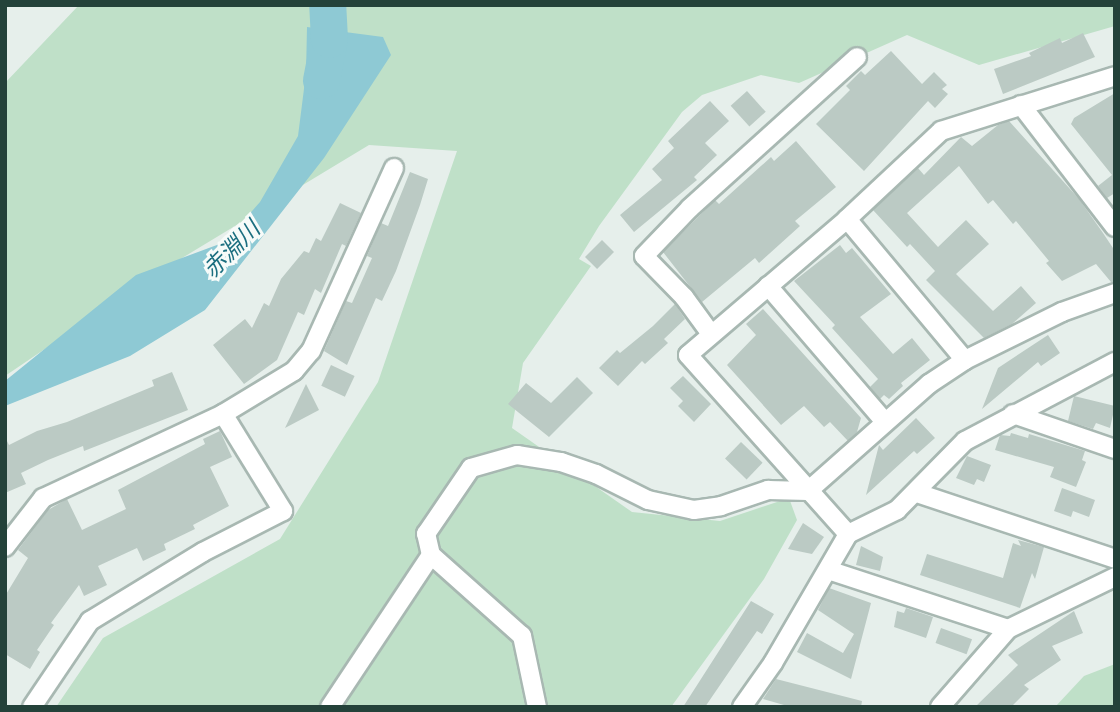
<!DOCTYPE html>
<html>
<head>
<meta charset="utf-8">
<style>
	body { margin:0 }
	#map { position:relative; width:1120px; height:712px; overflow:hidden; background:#e6efeb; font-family:"Roboto Condensed","Noto Sans JP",sans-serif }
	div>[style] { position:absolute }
	.green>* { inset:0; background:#bfe0c8 }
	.water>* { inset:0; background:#8ec9d4 }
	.river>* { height:37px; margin:-18.5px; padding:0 18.5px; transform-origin:18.5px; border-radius:18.5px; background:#8ec9d4 }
	.building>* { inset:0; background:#bbcac4; transform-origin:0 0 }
	.roads { filter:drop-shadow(2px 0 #a8b8b2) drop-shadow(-2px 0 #a8b8b2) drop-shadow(0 2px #a8b8b2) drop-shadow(0 -2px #a8b8b2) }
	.street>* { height:18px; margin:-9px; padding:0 9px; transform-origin:9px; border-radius:9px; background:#fff }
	span { translate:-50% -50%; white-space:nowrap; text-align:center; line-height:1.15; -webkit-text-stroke:6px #f7fbf9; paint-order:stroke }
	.water-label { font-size:23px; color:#1c6f80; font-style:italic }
	.frame { position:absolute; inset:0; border:7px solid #24423a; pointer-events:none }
</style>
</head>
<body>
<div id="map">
	<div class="green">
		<i style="clip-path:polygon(79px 5px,1115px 5px,1115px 26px,979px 65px,907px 35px,799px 83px,761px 75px,702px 95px,682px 112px,599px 226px,579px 259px,591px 266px,523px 363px,512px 428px,632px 512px,720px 521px,789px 498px,797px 520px,764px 579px,671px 707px,56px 707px,103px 638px,280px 539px,378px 382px,457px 151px,369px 145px,154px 275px,5px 376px,5px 83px)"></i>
		<i style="clip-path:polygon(1115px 664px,1115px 707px,1055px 707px,1084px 676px)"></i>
	</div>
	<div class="water">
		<i style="clip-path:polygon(307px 27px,383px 37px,391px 55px,324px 158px,205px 310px,130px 356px,5px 406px,5px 381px,136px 275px,225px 242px,260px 202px,298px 136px,306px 73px)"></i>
	</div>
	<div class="river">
		<i style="left:321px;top:80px;width:42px;rotate:-79deg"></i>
		<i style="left:329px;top:39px;width:34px;rotate:-93deg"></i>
	</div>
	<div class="building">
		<i style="clip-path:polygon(1083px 33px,1095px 57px,1003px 94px,994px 69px,1031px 56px,1029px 53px,1060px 38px,1062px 43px)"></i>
		<i style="clip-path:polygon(891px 51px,922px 84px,934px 72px,947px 85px,942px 89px,948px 94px,935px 108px,928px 101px,864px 171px,816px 124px,850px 90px,846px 86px,861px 71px,865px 75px)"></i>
		<i style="left:747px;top:91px;width:28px;height:22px;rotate:48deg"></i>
		<i style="clip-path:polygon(1115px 93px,1115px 193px,1107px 198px,1098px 186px,1112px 175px,1071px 124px,1074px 118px)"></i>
		<i style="clip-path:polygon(710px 101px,729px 121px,705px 143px,717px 155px,694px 177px,697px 180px,634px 232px,620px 215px,662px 180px,652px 169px,674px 148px,668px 141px)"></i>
		<i style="clip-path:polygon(1009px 121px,1079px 199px,1103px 233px,1115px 251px,1115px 282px,1111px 282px,1096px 264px,1062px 281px,1046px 263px,1049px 261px,1016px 221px,1013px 224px,993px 200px,988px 204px,959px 166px,907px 213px,938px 247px,966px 220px,989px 244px,956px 274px,993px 311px,1021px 286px,1036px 303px,1012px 324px,984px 338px,926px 280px,935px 271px,910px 244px,907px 247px,873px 210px,918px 168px,924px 175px,961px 137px,972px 146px,998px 125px)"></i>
		<i style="clip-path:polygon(796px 141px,836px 187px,795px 221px,800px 226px,759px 263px,755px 258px,702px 302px,663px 252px,715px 200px,719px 204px,771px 157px,774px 161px)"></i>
		<i style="clip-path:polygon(410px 172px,428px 179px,420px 205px,396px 271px,382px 301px,376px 298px,347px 365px,324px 351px,346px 301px,352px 303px,372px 258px,367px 256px,381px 223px,388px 226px)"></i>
		<i style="clip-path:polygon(340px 203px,361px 213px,346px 246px,342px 244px,321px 293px,315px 289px,304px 315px,298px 312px,277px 360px,244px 384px,213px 345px,245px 319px,252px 328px,264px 303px,269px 306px,281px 279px,304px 251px,309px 253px,316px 238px,321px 241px)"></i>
		<i style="left:602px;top:240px;width:17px;height:24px;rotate:45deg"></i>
		<i style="clip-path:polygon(840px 245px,846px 253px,852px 248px,891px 294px,860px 317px,893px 354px,912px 338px,930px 360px,901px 383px,903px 386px,889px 399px,884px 395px,880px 399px,870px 387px,878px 379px,832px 328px,835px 325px,794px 281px)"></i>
		<i style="clip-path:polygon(675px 304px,685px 319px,664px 339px,668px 343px,645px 364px,642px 361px,618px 386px,599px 368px,617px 350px,620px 353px,653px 326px)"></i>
		<i style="clip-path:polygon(763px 309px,861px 418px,857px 432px,848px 441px,830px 422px,824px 427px,804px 406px,781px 425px,727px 365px,756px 335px,746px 324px)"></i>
		<i style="clip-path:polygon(1048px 335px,1060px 353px,1041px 366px,1038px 362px,982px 409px,998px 368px)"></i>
		<i style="left:331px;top:365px;width:26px;height:23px;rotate:25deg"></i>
		<i style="clip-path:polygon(172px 372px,188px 410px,84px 451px,83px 446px,48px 460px,21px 473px,26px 484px,5px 493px,5px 437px,9px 445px,37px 431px,67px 422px,154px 386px,152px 380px)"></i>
		<i style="clip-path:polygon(683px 376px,711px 404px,694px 422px,678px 406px,683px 401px,670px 388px)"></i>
		<i style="clip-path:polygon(577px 377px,593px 393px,549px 437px,508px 404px,526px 383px,551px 403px)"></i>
		<i style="clip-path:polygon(306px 384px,319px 410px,285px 428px)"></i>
		<i style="clip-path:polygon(1074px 396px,1115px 406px,1110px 428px,1096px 423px,1093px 429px,1068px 421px)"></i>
		<i style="clip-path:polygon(916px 418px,935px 438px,917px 454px,914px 451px,866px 495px,879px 445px,883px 450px)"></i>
		<i style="clip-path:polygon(220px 431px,232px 457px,210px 467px,229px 506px,193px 525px,195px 529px,164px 544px,166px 550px,143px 561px,137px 548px,98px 566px,107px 585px,84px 596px,79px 585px,51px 623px,54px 625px,37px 650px,40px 652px,30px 669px,5px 654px,5px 596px,28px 558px,18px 550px,48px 510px,67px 499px,82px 530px,126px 509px,118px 490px,205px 444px,203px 439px)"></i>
		<i style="clip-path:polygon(1011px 433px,1028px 438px,1029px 434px,1085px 451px,1082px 460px,1086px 462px,1076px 487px,1050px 477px,1054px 467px,995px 450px,1000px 435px,1010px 436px)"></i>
		<i style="left:741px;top:442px;width:30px;height:23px;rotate:44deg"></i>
		<i style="clip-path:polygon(967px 456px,991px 465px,984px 482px,977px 479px,974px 485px,956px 478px)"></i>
		<i style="clip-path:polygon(1062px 488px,1095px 500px,1089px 517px,1073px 511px,1071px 517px,1054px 511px)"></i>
		<i style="clip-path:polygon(803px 523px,824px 537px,812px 554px,788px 549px)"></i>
		<i style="clip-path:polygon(1018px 540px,1044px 547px,1035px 579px,1032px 573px,1020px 608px,920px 575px,927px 554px,1003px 578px,1013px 543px,1021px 546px)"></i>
		<i style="clip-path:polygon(861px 546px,883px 557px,880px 571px,856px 565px)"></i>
		<i style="clip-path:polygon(829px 588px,871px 603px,851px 679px,797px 652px,807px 633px,843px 653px,854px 634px,818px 610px)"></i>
		<i style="clip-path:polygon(751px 601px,774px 614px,762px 634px,757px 631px,705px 707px,683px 707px)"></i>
		<i style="clip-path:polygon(906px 608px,933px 617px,926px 638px,894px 627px,897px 611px,904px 613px)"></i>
		<i style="clip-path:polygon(1074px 611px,1083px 633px,1052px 646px,1061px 660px,1024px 685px,1029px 689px,1011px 707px,975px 707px,1018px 665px,1008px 655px)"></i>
		<i style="left:941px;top:628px;width:33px;height:16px;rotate:20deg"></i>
		<i style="clip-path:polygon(776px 679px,862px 701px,861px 707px,791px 707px,763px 699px)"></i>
	</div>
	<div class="roads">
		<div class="street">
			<i style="left:1021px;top:105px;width:154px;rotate:52.4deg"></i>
			<i style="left:847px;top:219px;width:184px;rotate:50.1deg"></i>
			<i style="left:768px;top:286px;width:179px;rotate:49.3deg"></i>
			<i style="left:711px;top:334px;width:46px;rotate:-126.1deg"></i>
			<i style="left:684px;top:297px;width:57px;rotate:-134.3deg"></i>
			<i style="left:644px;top:256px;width:66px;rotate:-46.2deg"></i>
			<i style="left:690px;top:208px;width:225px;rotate:-42.1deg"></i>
			<i style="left:1013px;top:414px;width:108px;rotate:18.9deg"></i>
			<i style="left:917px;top:493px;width:209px;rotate:18.4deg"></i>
			<i style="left:848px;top:534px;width:240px;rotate:-131.8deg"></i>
			<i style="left:688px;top:355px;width:209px;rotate:-40.5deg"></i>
			<i style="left:847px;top:219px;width:129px;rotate:-43.1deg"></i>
			<i style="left:941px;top:131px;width:182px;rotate:-17.5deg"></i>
			<i style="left:5px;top:547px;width:62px;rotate:-52.2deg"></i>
			<i style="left:43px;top:498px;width:199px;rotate:-25deg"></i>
			<i style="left:223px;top:414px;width:83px;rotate:-31.2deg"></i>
			<i style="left:294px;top:371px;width:26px;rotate:-50deg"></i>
			<i style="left:311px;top:351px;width:201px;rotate:-65.6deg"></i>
			<i style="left:828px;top:570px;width:189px;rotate:18.1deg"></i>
			<i style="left:32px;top:707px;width:104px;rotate:-56deg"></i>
			<i style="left:90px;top:621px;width:132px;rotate:-31.4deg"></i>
			<i style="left:203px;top:552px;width:90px;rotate:-27.1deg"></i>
			<i style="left:283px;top:511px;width:114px;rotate:-121.7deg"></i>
			<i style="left:330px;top:707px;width:182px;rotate:-56.4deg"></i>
			<i style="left:537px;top:707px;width:73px;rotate:-101.9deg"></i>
			<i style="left:522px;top:636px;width:122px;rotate:-138.3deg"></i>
			<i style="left:431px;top:555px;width:22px;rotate:-103deg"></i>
			<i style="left:426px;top:534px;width:80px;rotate:-55.7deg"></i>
			<i style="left:471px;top:468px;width:48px;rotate:-15.8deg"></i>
			<i style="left:517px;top:455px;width:45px;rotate:9deg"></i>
			<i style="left:561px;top:462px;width:37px;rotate:19deg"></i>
			<i style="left:596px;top:474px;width:58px;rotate:26.6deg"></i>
			<i style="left:648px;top:500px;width:47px;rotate:12.3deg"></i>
			<i style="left:694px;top:510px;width:27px;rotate:-8deg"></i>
			<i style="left:721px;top:506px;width:50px;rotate:-18.8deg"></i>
			<i style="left:768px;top:490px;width:40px;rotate:1.4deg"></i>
			<i style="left:808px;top:491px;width:162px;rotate:-41.5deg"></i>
			<i style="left:929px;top:384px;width:43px;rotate:-33.7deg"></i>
			<i style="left:965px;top:360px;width:108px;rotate:-26.3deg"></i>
			<i style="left:1062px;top:312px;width:56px;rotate:-19.7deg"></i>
			<i style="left:742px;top:707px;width:54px;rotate:-54.8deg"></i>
			<i style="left:773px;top:663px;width:149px;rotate:-59.8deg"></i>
			<i style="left:848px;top:534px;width:55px;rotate:-26.1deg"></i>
			<i style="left:897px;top:510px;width:97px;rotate:-45.4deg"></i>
			<i style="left:965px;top:441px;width:170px;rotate:-27.8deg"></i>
			<i style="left:940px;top:707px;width:103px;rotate:-48.9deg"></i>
			<i style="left:1008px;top:629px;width:119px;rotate:-25.9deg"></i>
		</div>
	</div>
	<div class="water-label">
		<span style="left:232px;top:250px;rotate:-45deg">赤淵川</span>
	</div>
	<div class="frame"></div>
</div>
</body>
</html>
